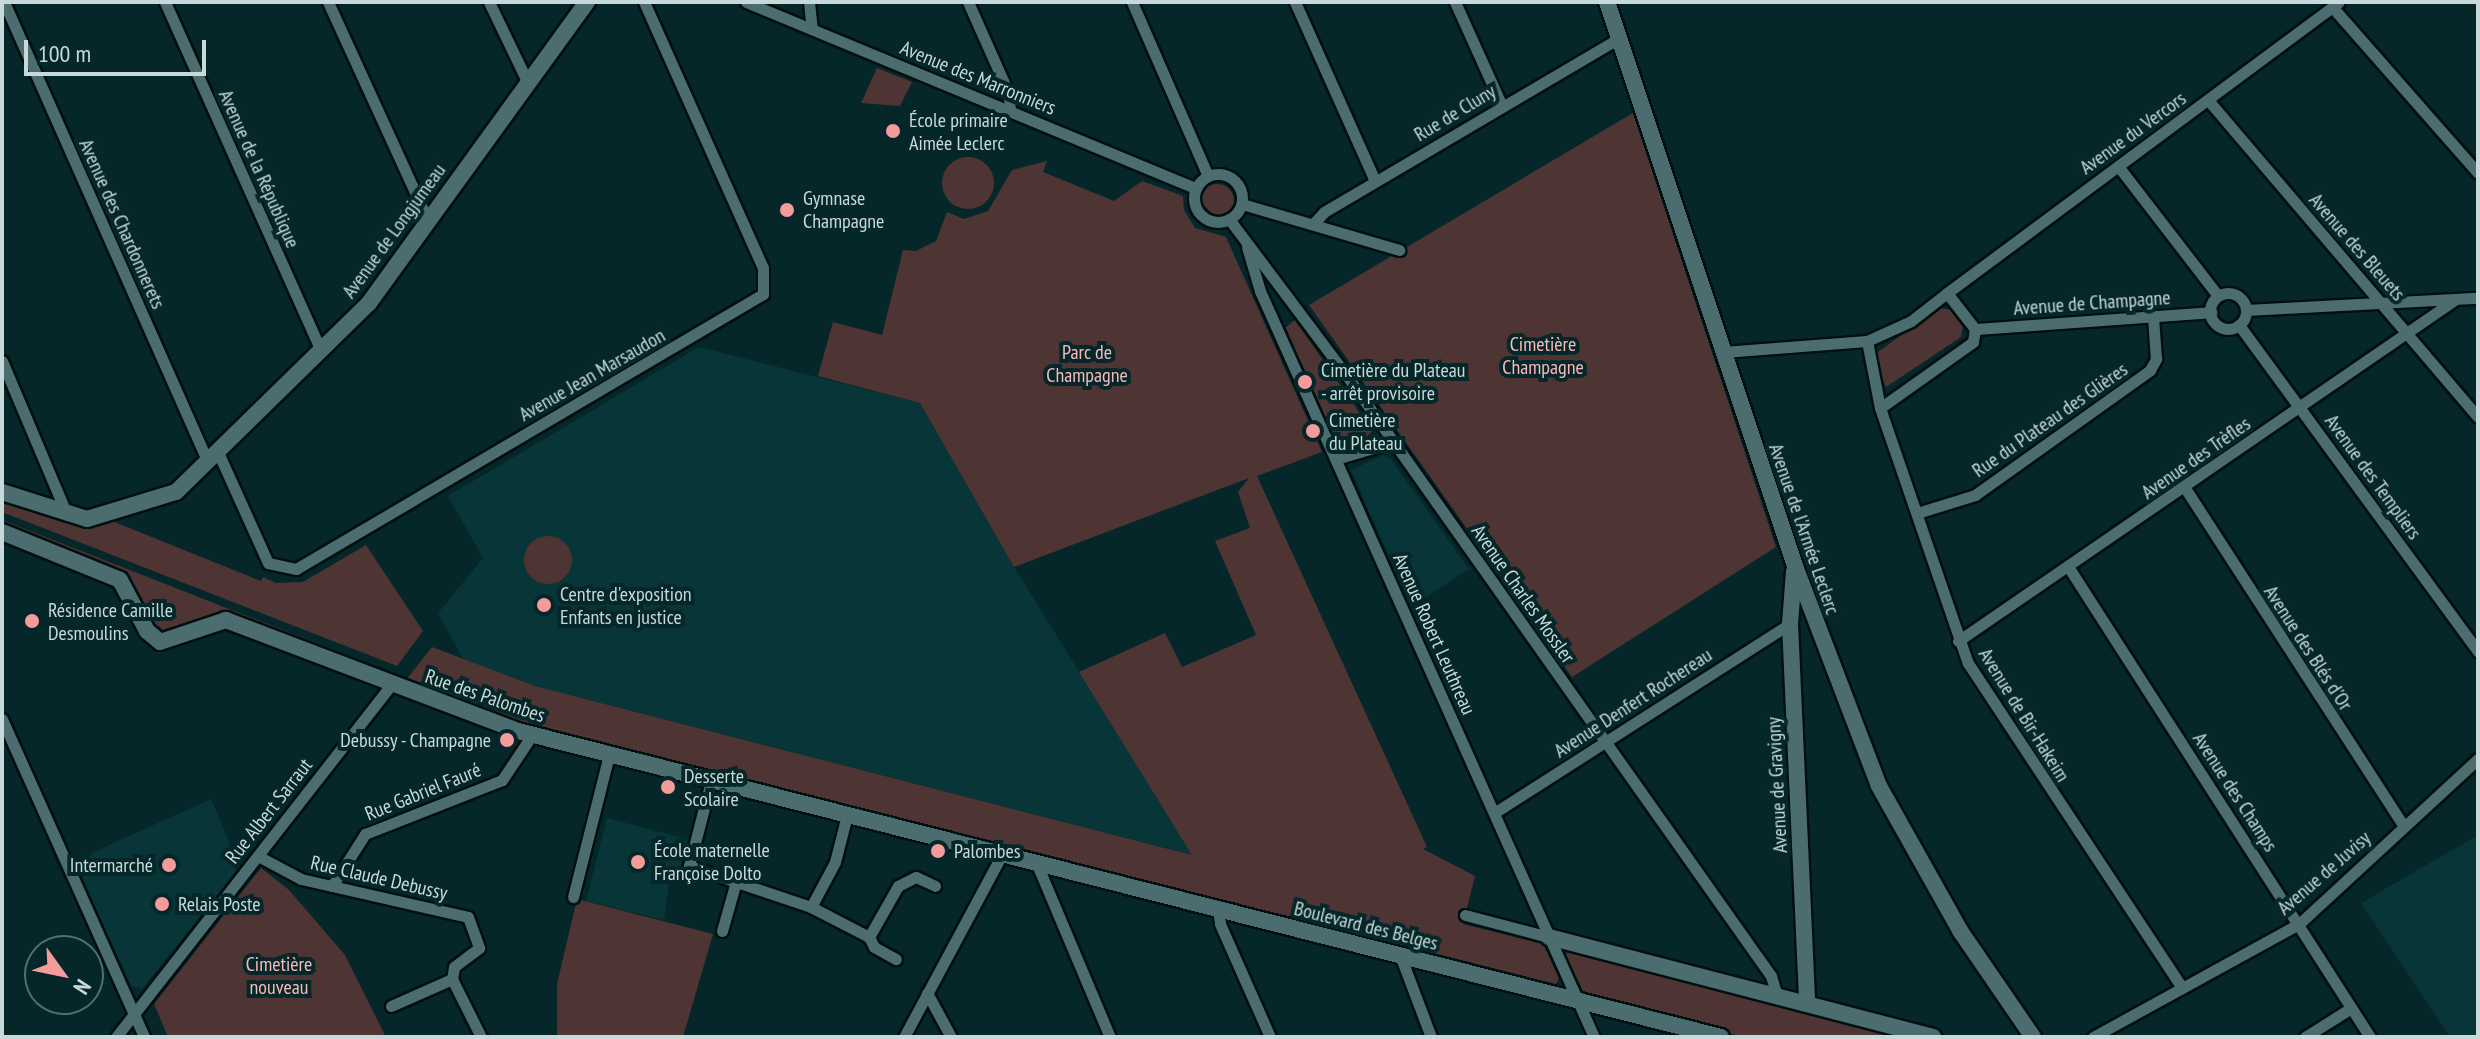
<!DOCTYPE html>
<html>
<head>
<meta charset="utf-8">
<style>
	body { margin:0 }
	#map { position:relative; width:2480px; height:1039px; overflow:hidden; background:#052729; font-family:"PT Sans Narrow",sans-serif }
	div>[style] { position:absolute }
	.built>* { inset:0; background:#083538 }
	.green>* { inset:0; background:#4f3434 }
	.round { border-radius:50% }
	.roads { filter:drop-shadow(2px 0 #000f10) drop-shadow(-2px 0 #000f10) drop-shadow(0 2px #000f10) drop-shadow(0 -2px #000f10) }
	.street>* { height:11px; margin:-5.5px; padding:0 5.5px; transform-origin:5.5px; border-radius:5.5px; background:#4c6d6f }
	.street>.ring { margin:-5.5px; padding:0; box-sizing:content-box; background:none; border:11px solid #4c6d6f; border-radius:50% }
	.secondary>* { height:16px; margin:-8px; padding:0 8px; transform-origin:8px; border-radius:8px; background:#4c6d6f }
	.dots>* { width:22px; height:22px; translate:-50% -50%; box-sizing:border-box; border:4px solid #052729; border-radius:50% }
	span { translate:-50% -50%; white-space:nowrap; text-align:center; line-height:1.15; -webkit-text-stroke:8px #052729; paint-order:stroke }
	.street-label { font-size:20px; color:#c8d9da }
	.poi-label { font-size:20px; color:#c8d9da }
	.left { translate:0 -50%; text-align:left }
	.right { translate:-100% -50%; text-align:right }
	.park-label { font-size:20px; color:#fab9b8 }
	.frame { position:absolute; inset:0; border:4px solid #c8d9da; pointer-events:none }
	.north { position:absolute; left:24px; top:935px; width:80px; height:80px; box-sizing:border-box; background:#052729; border:2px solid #536e70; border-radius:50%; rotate:123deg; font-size:22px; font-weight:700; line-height:32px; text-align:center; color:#c8d9da }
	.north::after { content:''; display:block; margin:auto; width:28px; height:36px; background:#f59b9c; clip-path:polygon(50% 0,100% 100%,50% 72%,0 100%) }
	.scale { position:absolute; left:24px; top:40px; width:182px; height:36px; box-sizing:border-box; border:4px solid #c8d9da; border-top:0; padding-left:10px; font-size:24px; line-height:28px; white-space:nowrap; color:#c8d9da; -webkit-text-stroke:6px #052729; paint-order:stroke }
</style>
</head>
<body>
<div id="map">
	<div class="built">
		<i style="clip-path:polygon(699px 347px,920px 403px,1014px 567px,1193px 855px,535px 686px,463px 659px,438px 613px,483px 558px,448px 496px)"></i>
		<i style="clip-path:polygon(1383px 455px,1390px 458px,1469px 569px,1411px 607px,1351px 470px)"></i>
		<i style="clip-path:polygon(211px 799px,240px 867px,142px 989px,131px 986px,74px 861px)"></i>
		<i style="clip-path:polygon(607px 818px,687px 839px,677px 878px,682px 884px,669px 884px,664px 920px,586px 901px)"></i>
		<i style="clip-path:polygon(2478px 835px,2478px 1037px,2450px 1037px,2361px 903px)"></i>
	</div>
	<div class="green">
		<i style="clip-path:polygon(877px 68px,912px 82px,900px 106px,861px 103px)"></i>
		<i style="clip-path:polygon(1633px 113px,1776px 547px,1572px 677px,1361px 379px,1358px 365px,1351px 364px,1309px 305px)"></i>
		<i class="round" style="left:942px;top:157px;width:52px;height:52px"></i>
		<i style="clip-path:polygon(1047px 161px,1043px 172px,1114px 201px,1142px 181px,1183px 196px,1184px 210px,1195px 228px,1226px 237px,1322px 452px,1257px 476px,1427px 847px,1423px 849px,1475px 876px,1463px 924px,1543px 944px,1559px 978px,1556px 984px,1007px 846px,993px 849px,535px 731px,406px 680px,432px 647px,535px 686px,1192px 855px,1079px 672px,1165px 633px,1182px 667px,1256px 635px,1215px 541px,1250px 528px,1238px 492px,1249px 478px,1014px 567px,920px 403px,818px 376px,833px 322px,882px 335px,903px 250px,916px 251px,936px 241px,947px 212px,964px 219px,988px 211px,1012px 170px)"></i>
		<i class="round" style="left:1200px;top:184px;width:34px;height:34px"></i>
		<i style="clip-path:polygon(1939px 308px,1952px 310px,1963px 325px,1961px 337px,1886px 387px,1876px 364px,1878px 352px)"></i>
		<i style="clip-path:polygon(1295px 320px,1372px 431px,1365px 439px,1348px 447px,1338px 444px,1284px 329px)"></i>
		<i style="clip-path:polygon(2px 499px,62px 522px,87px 526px,112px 521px,261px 581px,263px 577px,276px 583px,303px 582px,366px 545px,423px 631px,397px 666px,2px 512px)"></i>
		<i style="clip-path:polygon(2px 520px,370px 664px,368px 669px,218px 614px,164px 636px,150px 626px,132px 584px,121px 575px,2px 527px)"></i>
		<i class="round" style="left:524px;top:536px;width:48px;height:48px"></i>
		<i style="clip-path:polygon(261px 868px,289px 890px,345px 955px,386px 1037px,168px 1037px,154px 1004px)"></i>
		<i style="clip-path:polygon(577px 899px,713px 934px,683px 1037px,557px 1037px,557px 984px)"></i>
		<i style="clip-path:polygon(1570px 949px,1915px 1037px,1743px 1037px,1585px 996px,1565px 954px)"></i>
	</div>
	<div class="roads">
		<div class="street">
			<i style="left:4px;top:2px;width:501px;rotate:66.1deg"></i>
			<i style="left:165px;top:2px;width:381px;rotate:65.9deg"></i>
			<i style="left:328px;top:2px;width:240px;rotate:65.4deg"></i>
			<i style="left:489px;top:2px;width:88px;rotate:64.3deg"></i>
			<i style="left:746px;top:2px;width:487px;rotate:22.5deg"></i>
			<i style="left:809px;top:2px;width:27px;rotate:84deg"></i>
			<i style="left:968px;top:2px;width:101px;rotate:66deg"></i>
			<i style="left:1009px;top:94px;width:18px;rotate:87deg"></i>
			<i style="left:1132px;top:2px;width:190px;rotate:66.4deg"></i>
			<i style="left:1295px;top:2px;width:196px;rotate:65.9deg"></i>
			<i style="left:1455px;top:2px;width:114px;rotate:65.7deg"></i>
			<i style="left:2334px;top:9px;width:218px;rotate:48.7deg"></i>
			<i style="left:2208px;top:100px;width:416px;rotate:49.6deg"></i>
			<i style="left:2118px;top:166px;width:164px;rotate:52.4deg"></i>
			<i class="ring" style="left:1194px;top:174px;width:37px;height:37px"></i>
			<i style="left:1242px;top:204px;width:164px;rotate:16.3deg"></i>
			<i style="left:1229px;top:219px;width:196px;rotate:53.1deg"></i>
			<i style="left:1347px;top:376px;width:735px;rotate:54.75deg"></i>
			<i style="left:1771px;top:976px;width:21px;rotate:73deg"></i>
			<i style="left:1313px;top:224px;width:16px;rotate:-47deg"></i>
			<i style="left:1324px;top:212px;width:342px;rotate:-30.5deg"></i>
			<i style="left:1247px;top:247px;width:46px;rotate:73.5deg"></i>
			<i style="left:1260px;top:291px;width:817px;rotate:65.88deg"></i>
			<i style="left:1947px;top:293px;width:488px;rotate:-36.6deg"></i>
			<i class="ring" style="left:2210px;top:293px;width:25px;height:25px"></i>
			<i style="left:2246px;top:310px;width:232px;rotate:-3deg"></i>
			<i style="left:2239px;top:325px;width:405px;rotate:53.8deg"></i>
			<i style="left:1975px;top:329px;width:237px;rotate:-4.1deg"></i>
			<i style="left:1867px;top:341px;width:68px;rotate:79deg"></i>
			<i style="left:1880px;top:408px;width:270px;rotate:71deg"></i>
			<i style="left:1968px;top:663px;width:389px;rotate:56.6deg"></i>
			<i style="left:1723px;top:352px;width:144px;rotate:-4.4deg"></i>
			<i style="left:1867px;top:341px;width:48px;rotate:-24.4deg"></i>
			<i style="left:1911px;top:321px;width:46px;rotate:-37.9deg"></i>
			<i style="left:1947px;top:293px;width:46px;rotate:52.1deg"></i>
			<i style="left:1975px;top:329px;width:13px;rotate:99deg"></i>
			<i style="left:1973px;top:342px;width:114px;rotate:144.6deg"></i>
			<i style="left:2px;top:361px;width:167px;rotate:67.1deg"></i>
			<i style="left:217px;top:450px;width:124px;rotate:65.7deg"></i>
			<i style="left:268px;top:563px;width:29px;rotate:12deg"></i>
			<i style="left:296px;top:569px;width:542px;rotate:-30.49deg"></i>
			<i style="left:763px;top:294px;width:26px;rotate:-90deg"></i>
			<i style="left:763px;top:268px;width:291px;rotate:-114.1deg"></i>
			<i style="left:1336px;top:459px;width:59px;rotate:-16.6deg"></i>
			<i style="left:2185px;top:488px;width:403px;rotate:57.1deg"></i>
			<i style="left:1917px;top:513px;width:61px;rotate:-17.2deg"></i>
			<i style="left:1975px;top:495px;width:215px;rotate:-35.5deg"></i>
			<i style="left:2150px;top:370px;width:13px;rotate:-61deg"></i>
			<i style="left:2156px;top:359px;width:42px;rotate:-94.1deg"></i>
			<i style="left:2069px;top:568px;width:557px;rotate:57.31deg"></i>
			<i style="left:1958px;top:641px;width:601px;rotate:-34.48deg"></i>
			<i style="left:2px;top:719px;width:348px;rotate:65.9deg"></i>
			<i style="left:711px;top:781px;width:88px;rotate:104.5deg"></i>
			<i style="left:689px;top:866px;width:129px;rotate:18.6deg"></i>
			<i style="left:811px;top:907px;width:65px;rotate:27.3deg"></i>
			<i style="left:869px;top:937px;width:11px;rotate:63deg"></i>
			<i style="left:874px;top:947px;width:25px;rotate:29deg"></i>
			<i style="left:1494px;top:813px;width:351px;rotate:-32.6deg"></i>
			<i style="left:258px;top:856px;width:49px;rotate:28.1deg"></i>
			<i style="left:301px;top:879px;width:171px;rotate:12.8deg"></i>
			<i style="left:468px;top:917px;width:33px;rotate:70deg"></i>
			<i style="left:479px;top:948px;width:31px;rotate:143deg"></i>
			<i style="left:454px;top:967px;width:12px;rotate:99deg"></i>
			<i style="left:452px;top:979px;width:65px;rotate:63.4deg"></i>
			<i style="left:1036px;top:862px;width:190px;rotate:67.1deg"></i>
			<i style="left:332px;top:886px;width:62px;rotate:-57.6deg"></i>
			<i style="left:365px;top:834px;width:147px;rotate:-21.5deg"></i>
			<i style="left:502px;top:780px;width:54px;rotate:-56.3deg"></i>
			<i style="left:573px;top:897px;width:146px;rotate:-75.8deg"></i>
			<i style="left:811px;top:907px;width:51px;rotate:-61.9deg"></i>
			<i style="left:835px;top:862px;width:49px;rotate:-75.7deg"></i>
			<i style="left:1218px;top:909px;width:15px;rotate:82deg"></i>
			<i style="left:1220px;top:924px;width:124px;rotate:66.1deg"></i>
			<i style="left:1465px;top:915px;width:87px;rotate:14.7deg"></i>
			<i style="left:722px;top:931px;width:48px;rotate:-74.2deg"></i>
			<i style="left:869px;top:937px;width:59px;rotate:-60.4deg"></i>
			<i style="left:898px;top:886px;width:20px;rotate:-27deg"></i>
			<i style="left:916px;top:877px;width:21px;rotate:25deg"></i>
			<i style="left:1400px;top:955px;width:88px;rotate:69.3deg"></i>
			<i style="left:927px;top:993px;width:50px;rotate:61.4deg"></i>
			<i style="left:391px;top:1006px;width:67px;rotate:-23.9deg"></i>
			<i style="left:116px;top:1037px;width:448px;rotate:-52deg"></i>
			<i style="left:904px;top:1037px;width:205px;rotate:-61.8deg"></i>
			<i style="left:2093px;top:1037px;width:236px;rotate:-28.8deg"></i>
			<i style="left:2300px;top:923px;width:242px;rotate:-42.7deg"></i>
			<i style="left:2305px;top:1037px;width:54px;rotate:-32.2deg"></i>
		</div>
		<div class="secondary">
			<i style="left:1607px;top:2px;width:595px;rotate:71.57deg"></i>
			<i style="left:1795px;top:566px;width:235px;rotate:69.1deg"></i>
			<i style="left:1879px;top:786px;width:167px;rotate:60.7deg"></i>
			<i style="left:1961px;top:932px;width:127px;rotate:55.6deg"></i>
			<i style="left:2px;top:492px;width:89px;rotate:17.6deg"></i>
			<i style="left:87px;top:519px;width:93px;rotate:-16.9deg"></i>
			<i style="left:176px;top:492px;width:270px;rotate:-44.4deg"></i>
			<i style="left:369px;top:303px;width:372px;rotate:-54.1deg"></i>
			<i style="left:2px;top:532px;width:127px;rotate:22.1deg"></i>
			<i style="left:120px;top:580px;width:58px;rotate:62.1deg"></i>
			<i style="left:147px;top:631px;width:17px;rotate:40deg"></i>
			<i style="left:160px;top:642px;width:70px;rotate:-18.4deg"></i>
			<i style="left:226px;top:620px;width:312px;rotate:20.8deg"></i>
			<i style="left:518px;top:731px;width:1241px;rotate:14.27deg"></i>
			<i style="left:1794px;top:571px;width:53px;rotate:94.3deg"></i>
			<i style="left:1790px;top:624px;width:380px;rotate:87.4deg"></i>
			<i style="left:1549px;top:937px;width:397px;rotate:14.6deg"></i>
		</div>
	</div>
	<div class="dots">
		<i style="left:893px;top:131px;background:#f59b9c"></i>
		<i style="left:787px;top:210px;background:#f59b9c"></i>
		<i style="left:1305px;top:382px;background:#f59b9c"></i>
		<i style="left:1313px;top:431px;background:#f59b9c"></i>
		<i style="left:544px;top:605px;background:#f59b9c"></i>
		<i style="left:32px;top:621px;background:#f59b9c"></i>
		<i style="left:507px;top:740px;background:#f59b9c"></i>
		<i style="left:668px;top:787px;background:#f59b9c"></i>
		<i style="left:938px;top:851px;background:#f59b9c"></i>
		<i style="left:638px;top:862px;background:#f59b9c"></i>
		<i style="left:169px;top:865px;background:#f59b9c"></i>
		<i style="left:162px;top:904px;background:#f59b9c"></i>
	</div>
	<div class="street-label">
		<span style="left:978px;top:78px;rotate:22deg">Avenue des Marronniers</span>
		<span style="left:1455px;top:113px;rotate:-31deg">Rue de Cluny</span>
		<span style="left:2133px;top:133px;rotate:-36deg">Avenue du Vercors</span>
		<span style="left:259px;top:169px;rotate:66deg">Avenue de la République</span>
		<span style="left:122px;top:224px;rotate:66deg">Avenue des Chardonnerets</span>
		<span style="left:394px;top:231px;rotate:-54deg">Avenue de Longjumeau</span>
		<span style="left:2357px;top:247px;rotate:49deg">Avenue des Bleuets</span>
		<span style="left:2092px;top:303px;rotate:-4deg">Avenue de Champagne</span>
		<span style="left:592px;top:375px;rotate:-30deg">Avenue Jean Marsaudon</span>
		<span style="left:2050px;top:420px;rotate:-35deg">Rue du Plateau des Glières</span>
		<span style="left:2196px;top:458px;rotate:-35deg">Avenue des Trèfles</span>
		<span style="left:2373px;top:477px;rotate:54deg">Avenue des Templiers</span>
		<span style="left:1804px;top:529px;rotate:71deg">Avenue de l'Armée Leclerc</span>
		<span style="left:1523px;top:594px;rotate:55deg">Avenue Charles Mossler</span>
		<span style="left:1434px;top:634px;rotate:66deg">Avenue Robert Leuthreau</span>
		<span style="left:2308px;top:648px;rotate:57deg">Avenue des Blés d'Or</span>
		<span style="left:485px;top:696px;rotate:19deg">Rue des Palombes</span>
		<span style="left:1633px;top:703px;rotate:-33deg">Avenue Denfert Rochereau</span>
		<span style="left:2024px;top:715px;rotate:58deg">Avenue de Bir-Hakeim</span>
		<span style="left:1777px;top:785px;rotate:-93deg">Avenue de Gravigny</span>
		<span style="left:423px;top:792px;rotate:-22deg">Rue Gabriel Fauré</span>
		<span style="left:2235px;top:792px;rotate:57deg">Avenue des Champs</span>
		<span style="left:269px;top:811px;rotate:-52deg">Rue Albert Sarraut</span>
		<span style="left:2324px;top:873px;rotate:-41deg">Avenue de Juvisy</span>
		<span style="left:379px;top:878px;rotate:13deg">Rue Claude Debussy</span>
		<span style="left:1366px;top:926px;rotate:14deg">Boulevard des Belges</span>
	</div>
	<div class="poi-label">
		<span class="left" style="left:909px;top:132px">École primaire<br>Aimée Leclerc</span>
		<span class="left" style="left:803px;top:210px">Gymnase<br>Champagne</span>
		<span class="left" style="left:1321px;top:382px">Cimetière du Plateau<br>- arrêt provisoire</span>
		<span class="left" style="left:1329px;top:432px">Cimetière<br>du Plateau</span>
		<span class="left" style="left:560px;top:606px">Centre d'exposition<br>Enfants en justice</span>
		<span class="left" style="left:48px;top:622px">Résidence Camille<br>Desmoulins</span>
		<span class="right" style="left:491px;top:740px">Debussy - Champagne</span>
		<span class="left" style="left:684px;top:788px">Desserte<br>Scolaire</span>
		<span class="left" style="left:654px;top:862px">École maternelle<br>Françoise Dolto</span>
		<span class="left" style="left:954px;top:851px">Palombes</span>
		<span class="right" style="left:153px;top:865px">Intermarché</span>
		<span class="left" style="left:178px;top:904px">Relais Poste</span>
	</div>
	<div class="park-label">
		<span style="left:1543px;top:356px">Cimetière<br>Champagne</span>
		<span style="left:1087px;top:364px">Parc de<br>Champagne</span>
		<span style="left:279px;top:976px">Cimetière<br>nouveau</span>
	</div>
	<div class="frame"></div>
	<div class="north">N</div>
	<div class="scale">100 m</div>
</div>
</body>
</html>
